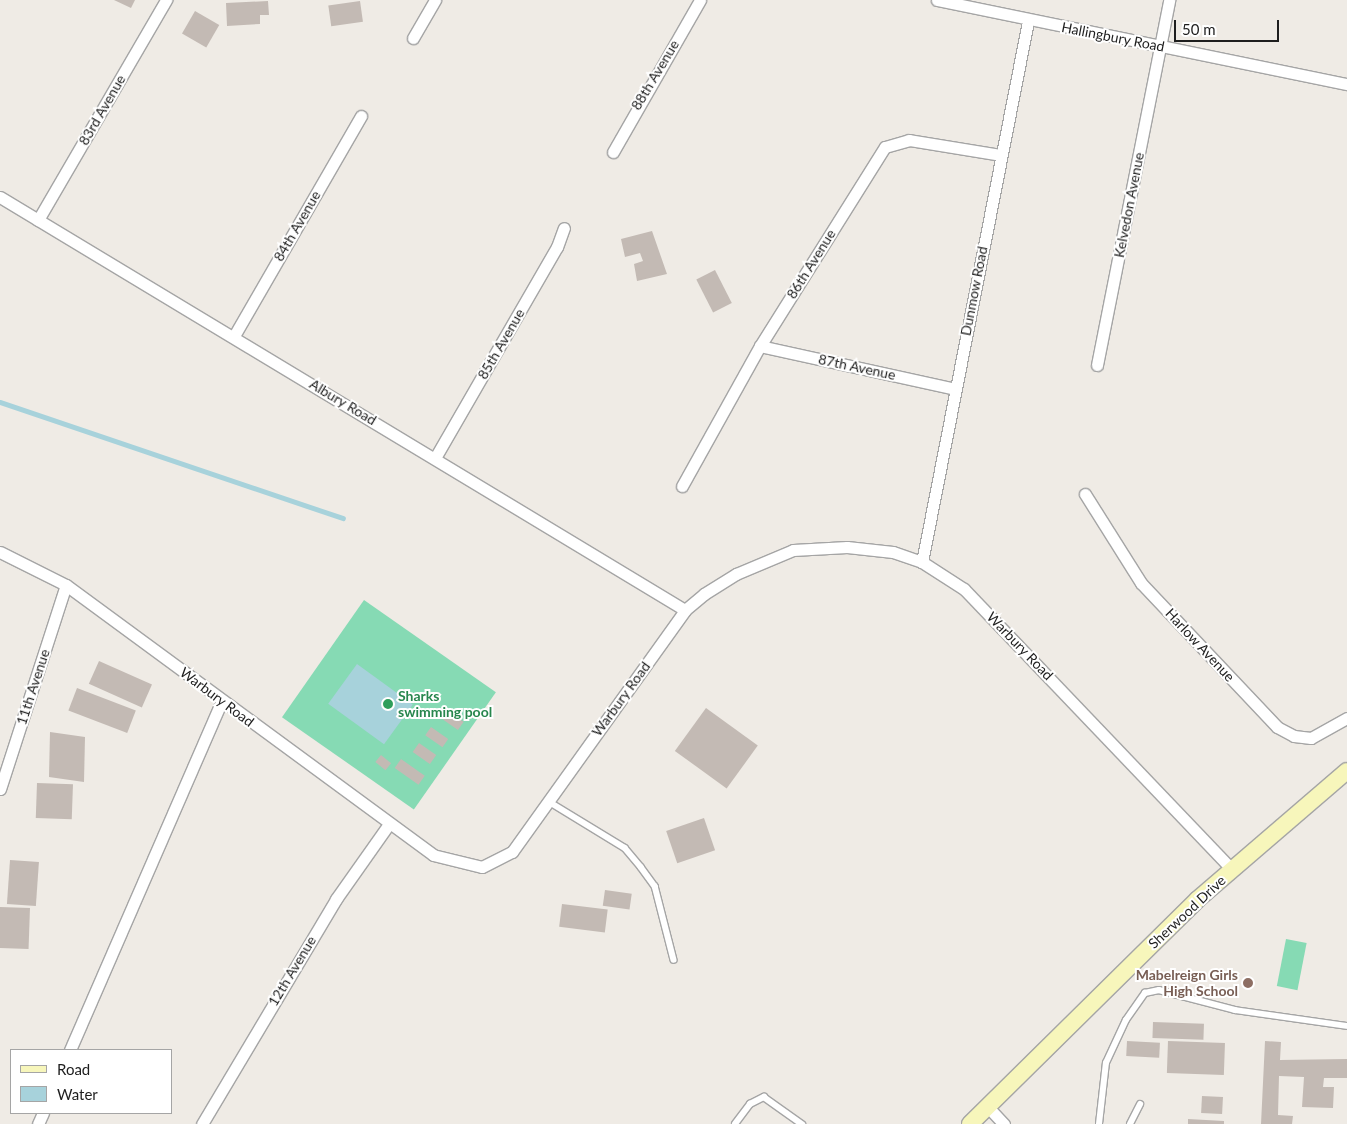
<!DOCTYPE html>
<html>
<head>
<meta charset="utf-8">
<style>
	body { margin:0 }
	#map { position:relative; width:1347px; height:1124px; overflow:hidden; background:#efebe5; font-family:Lato,sans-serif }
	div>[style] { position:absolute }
	.pitch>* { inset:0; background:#86dab4; transform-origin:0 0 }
	.water>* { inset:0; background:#a7d2db; transform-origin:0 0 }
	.stream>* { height:4.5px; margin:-2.25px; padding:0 2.25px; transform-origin:2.25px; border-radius:2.25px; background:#a7d2db }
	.building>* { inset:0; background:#c3bab4; transform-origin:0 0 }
	.roads { filter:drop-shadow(1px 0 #a5a5a5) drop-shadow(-1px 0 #a5a5a5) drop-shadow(0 1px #a5a5a5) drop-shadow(0 -1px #a5a5a5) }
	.lane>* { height:5.5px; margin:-2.75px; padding:0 2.75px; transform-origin:2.75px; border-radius:2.75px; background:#fff }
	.street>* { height:11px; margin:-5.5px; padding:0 5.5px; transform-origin:5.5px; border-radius:5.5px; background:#fff }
	.secondary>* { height:16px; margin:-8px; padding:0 8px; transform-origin:8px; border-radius:8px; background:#f7f6bb }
	.dots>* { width:14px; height:14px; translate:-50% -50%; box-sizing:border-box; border:2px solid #fff; border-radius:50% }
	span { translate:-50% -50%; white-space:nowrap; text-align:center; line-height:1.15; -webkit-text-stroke:4px #fff; paint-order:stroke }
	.street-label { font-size:14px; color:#1e1e1e }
	.leisure-label { font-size:14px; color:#27864d; font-weight:700 }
	.left { translate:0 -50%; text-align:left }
	.education-label { font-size:14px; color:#785e54; font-weight:700 }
	.right { translate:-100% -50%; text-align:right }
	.legend { position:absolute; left:10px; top:1049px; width:162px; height:65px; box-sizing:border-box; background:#fff; border:1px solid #a5a5a5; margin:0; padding:6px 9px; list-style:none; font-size:15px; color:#1e1e1e }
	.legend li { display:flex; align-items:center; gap:10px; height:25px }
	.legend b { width:25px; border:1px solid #a5a5a5 }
	.scale { position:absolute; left:1174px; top:20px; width:105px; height:22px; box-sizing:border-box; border:2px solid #1e1e1e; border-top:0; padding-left:6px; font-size:15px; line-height:18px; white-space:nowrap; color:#1e1e1e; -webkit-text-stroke:4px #fff; paint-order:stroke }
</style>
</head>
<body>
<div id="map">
	<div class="pitch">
		<i style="left:364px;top:600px;width:161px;height:143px;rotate:35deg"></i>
		<i style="left:1286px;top:939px;width:21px;height:48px;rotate:11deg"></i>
	</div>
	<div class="water">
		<i style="left:357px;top:664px;width:69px;height:49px;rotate:36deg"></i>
	</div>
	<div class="stream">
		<i style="left:0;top:402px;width:362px;rotate:18.7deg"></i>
	</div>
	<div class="building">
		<i style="clip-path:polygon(114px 0,135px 0,131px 8px)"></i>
		<i style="clip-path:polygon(268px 1px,269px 15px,260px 15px,260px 24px,227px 26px,226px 3px)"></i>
		<i style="left:360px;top:1px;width:21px;height:32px;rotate:82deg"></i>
		<i style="left:195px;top:11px;width:28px;height:26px;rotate:30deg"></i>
		<i style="clip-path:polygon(652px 231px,667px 274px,637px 281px,634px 264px,643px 261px,640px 253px,625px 257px,621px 239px)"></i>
		<i style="left:715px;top:270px;width:37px;height:21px;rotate:63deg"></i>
		<i style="left:99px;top:661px;width:58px;height:25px;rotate:24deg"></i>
		<i style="left:77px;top:688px;width:63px;height:24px;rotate:21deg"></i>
		<i style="left:444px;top:708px;width:24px;height:10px;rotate:35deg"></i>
		<i style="left:706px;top:708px;width:64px;height:53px;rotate:36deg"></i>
		<i style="left:431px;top:727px;width:21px;height:10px;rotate:35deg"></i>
		<i style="clip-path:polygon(50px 732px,85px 737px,84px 782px,49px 777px)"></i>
		<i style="left:419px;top:743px;width:21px;height:11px;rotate:35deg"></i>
		<i style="left:381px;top:755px;width:13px;height:9px;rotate:39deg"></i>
		<i style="left:401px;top:759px;width:29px;height:11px;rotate:35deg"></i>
		<i style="left:37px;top:783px;width:36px;height:35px;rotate:2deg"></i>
		<i style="left:704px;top:818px;width:34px;height:40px;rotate:71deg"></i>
		<i style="left:10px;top:860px;width:29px;height:44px;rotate:4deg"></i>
		<i style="left:605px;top:890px;width:27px;height:16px;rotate:8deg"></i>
		<i style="left:562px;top:904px;width:46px;height:23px;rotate:7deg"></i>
		<i style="left:0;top:907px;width:30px;height:41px;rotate:2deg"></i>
		<i style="left:1153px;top:1022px;width:51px;height:16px;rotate:2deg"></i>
		<i style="left:1127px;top:1041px;width:33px;height:15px;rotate:3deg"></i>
		<i style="left:1168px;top:1041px;width:57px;height:32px;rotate:2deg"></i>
		<i style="clip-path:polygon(1265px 1041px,1281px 1042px,1280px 1060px,1347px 1059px,1347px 1078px,1324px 1078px,1323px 1087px,1334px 1087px,1333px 1108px,1302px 1107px,1304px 1077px,1279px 1076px,1278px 1115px,1293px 1116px,1292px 1124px,1261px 1124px)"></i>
		<i style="left:1202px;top:1096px;width:21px;height:17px;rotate:3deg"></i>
		<i style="clip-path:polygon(1188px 1119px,1224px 1121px,1224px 1124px,1188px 1124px)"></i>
	</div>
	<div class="roads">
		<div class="lane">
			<i style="left:548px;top:801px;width:90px;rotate:31.4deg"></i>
			<i style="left:625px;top:848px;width:25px;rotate:50deg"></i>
			<i style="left:641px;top:867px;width:24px;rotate:54deg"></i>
			<i style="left:655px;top:886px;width:76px;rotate:75.6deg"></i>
			<i style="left:735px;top:1124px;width:25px;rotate:-53deg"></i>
			<i style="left:750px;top:1104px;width:16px;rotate:-27deg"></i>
			<i style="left:764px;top:1097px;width:47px;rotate:35.4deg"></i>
			<i style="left:1099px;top:1124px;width:61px;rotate:-83.5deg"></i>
			<i style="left:1106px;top:1063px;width:47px;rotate:-65.1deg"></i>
			<i style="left:1126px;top:1020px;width:33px;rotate:-55deg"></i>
			<i style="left:1145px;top:993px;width:14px;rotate:-12deg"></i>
			<i style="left:1159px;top:990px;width:79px;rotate:14.7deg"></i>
			<i style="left:1235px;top:1010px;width:113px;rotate:8.1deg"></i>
			<i style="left:1130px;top:1124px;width:22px;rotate:-63deg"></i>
		</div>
		<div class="street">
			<i style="left:937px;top:0;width:419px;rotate:11.6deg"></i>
			<i style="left:413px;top:38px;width:44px;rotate:-59.9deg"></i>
			<i style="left:613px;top:152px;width:175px;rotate:-60.2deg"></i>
			<i style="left:0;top:197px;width:800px;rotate:31.09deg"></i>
			<i style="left:38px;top:220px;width:255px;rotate:-59.8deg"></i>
			<i style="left:234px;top:336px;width:254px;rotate:-60deg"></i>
			<i style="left:760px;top:346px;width:200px;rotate:12.4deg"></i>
			<i style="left:1097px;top:365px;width:372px;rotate:-78.8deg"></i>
			<i style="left:435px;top:458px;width:244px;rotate:-60deg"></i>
			<i style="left:557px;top:247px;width:20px;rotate:-70deg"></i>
			<i style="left:682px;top:486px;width:160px;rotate:-60.9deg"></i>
			<i style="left:760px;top:346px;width:235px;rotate:-57.9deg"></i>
			<i style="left:885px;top:147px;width:25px;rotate:-16deg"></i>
			<i style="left:909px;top:140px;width:93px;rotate:9.3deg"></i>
			<i style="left:1085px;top:494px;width:105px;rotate:57.8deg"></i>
			<i style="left:1141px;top:583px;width:198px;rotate:46.6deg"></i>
			<i style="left:1277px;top:727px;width:19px;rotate:28deg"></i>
			<i style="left:1294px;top:736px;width:17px;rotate:7deg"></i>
			<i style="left:1311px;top:738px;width:41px;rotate:-29.1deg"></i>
			<i style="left:0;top:552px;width:74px;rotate:26.6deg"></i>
			<i style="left:66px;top:585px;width:456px;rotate:36.3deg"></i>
			<i style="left:433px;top:855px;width:50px;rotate:13.8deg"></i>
			<i style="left:482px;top:867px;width:34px;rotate:-27deg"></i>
			<i style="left:512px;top:852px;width:297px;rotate:-54.4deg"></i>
			<i style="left:685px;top:610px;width:25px;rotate:-40deg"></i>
			<i style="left:704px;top:594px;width:38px;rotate:-32deg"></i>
			<i style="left:736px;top:574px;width:62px;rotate:-22.8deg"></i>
			<i style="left:793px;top:550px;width:54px;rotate:-3.2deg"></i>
			<i style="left:847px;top:547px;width:46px;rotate:6.2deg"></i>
			<i style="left:893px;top:552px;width:31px;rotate:19deg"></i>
			<i style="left:922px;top:562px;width:50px;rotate:32.7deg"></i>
			<i style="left:964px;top:589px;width:388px;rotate:46.3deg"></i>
			<i style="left:922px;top:562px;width:551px;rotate:-78.91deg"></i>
			<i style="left:0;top:789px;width:214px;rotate:-72.1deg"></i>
			<i style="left:70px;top:1050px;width:381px;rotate:-66.5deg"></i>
			<i style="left:987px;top:1106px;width:25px;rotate:47deg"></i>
			<i style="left:38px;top:1124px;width:12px;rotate:-66deg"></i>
			<i style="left:202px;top:1124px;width:262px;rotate:-59.2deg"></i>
			<i style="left:336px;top:899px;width:92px;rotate:-54.8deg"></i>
		</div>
		<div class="secondary">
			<i style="left:970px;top:1124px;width:320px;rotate:-44.6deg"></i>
			<i style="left:1198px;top:899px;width:196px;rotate:-40.7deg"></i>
		</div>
	</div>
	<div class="dots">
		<i style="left:388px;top:704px;background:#2e9e5b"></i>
		<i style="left:1248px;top:983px;background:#8d6e63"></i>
	</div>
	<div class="street-label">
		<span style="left:1113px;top:37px;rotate:11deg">Hallingbury Road</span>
		<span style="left:655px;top:75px;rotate:-59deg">88th Avenue</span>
		<span style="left:102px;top:110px;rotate:-60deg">83rd Avenue</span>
		<span style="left:1129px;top:205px;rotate:-79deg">Kelvedon Avenue</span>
		<span style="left:297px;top:226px;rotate:-60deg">84th Avenue</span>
		<span style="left:811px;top:264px;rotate:-58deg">86th Avenue</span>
		<span style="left:974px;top:291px;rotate:-79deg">Dunmow Road</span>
		<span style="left:501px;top:344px;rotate:-60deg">85th Avenue</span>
		<span style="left:857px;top:367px;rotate:12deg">87th Avenue</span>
		<span style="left:343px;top:402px;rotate:31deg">Albury Road</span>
		<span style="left:1200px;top:645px;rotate:47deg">Harlow Avenue</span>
		<span style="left:1020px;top:646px;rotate:46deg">Warbury Road</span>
		<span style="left:33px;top:687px;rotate:-72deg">11th Avenue</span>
		<span style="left:217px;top:697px;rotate:37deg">Warbury Road</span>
		<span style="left:621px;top:699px;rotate:-54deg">Warbury Road</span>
		<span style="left:1187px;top:912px;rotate:-43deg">Sherwood Drive</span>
		<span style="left:292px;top:971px;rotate:-59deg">12th Avenue</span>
	</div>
	<div class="leisure-label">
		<span class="left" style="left:398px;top:704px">Sharks<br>swimming pool</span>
	</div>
	<div class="education-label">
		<span class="right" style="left:1238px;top:983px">Mabelreign Girls<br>High School</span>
	</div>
	<ul class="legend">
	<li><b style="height:6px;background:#f7f6bb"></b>Road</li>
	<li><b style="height:14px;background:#a7d2db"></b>Water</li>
	</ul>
	<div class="scale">50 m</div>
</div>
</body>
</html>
